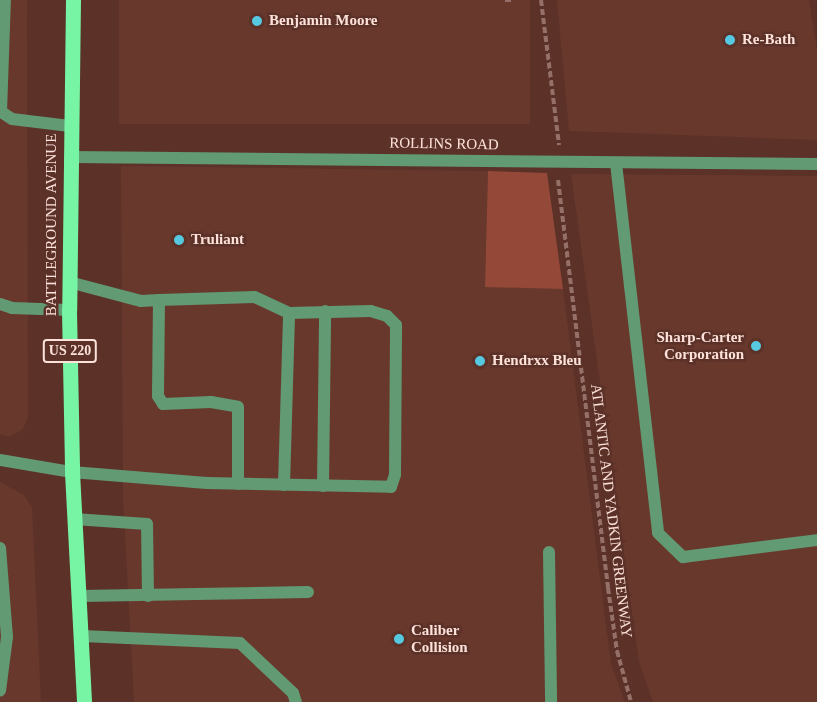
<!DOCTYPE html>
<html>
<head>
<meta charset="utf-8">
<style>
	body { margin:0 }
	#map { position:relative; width:817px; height:702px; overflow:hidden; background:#5b3128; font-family:Georgia,serif }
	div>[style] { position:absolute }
	.built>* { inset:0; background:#69382d; transform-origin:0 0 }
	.green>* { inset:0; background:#944938 }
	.path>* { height:4px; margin-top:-2px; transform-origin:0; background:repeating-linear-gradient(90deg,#957068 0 6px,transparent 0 9px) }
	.service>* { height:12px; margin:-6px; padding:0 6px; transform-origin:6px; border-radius:6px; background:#619a73 }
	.minor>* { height:12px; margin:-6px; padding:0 6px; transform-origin:6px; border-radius:6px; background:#619a73 }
	.primary>* { height:15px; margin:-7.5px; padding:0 7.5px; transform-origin:7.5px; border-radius:7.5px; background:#77f5a5 }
	.dots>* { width:16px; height:16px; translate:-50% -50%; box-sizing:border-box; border:3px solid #5b3128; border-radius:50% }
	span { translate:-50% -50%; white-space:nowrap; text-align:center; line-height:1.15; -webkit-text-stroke:5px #5b3128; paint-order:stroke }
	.shield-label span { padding:2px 4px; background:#5b3128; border:2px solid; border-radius:4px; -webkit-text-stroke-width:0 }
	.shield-label { font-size:14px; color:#fde2db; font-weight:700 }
	.poi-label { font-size:15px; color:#fde2db; font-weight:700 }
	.left { translate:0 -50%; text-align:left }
	.right { translate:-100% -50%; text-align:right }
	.street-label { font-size:15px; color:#fde2db }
</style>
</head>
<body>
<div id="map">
	<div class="built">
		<i style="clip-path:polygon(0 0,27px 0,28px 417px,23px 429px,10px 437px,0 434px)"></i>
		<i style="left:119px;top:0;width:411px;height:124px"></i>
		<i style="clip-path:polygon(557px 0,809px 0,817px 50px,817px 140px,569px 131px)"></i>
		<i style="clip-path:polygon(121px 166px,488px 171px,485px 286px,563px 289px,611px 664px,625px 702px,134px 702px,123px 497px)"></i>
		<i style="clip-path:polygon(571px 174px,817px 176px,817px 702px,653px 702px,639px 662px)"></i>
		<i style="clip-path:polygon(0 482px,24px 495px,32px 507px,41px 702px,0 702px)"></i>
	</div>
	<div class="green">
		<i style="clip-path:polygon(488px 171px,547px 173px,563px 289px,485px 287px)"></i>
	</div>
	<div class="path">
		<i style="left:505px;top:0;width:8px"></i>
		<i style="left:541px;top:0;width:146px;rotate:82.9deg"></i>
		<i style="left:558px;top:180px;width:411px;rotate:83deg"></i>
		<i style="left:608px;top:588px;width:64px;rotate:81.9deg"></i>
		<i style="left:617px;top:651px;width:53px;rotate:74.6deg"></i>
	</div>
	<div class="service">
		<i style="left:0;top:111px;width:14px;rotate:34deg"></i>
		<i style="left:12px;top:119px;width:58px;rotate:6.9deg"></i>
		<i style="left:1px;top:112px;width:112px;rotate:-88deg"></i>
		<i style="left:616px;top:163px;width:372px;rotate:83.5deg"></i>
		<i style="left:658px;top:533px;width:35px;rotate:44deg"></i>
		<i style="left:683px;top:557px;width:135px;rotate:-7.2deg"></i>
		<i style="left:69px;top:282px;width:74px;rotate:14.8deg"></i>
		<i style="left:141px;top:301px;width:18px;rotate:-3deg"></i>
		<i style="left:159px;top:300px;width:96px;rotate:90.6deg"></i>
		<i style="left:158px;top:396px;width:9px;rotate:58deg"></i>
		<i style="left:163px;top:404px;width:48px;rotate:-2.4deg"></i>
		<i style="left:211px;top:402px;width:27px;rotate:10deg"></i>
		<i style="left:238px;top:407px;width:77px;rotate:90deg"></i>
		<i style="left:0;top:304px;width:13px;rotate:18deg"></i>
		<i style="left:12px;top:308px;width:57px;rotate:2deg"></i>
		<i style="left:72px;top:472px;width:135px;rotate:4.7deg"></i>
		<i style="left:207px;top:483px;width:184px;rotate:1.2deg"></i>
		<i style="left:391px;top:487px;width:13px;rotate:-72deg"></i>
		<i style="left:395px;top:475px;width:150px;rotate:-89.6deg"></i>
		<i style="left:396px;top:325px;width:13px;rotate:-135deg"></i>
		<i style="left:387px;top:316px;width:17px;rotate:-163deg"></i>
		<i style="left:371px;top:311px;width:82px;rotate:178.6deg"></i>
		<i style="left:289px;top:313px;width:38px;rotate:-155deg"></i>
		<i style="left:254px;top:297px;width:95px;rotate:178.2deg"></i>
		<i style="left:284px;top:485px;width:172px;rotate:-88.3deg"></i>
		<i style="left:323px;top:486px;width:175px;rotate:-89.3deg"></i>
		<i style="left:74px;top:519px;width:73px;rotate:3.9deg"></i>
		<i style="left:147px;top:524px;width:72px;rotate:89.2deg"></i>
		<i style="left:0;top:548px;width:89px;rotate:85.5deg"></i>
		<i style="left:7px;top:637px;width:54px;rotate:97.4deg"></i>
		<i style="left:549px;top:552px;width:150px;rotate:89.2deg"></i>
		<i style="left:80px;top:596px;width:228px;rotate:-1deg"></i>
		<i style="left:82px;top:636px;width:158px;rotate:2.5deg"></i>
		<i style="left:240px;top:643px;width:73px;rotate:43.3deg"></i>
		<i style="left:293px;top:693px;width:9px;rotate:72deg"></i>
	</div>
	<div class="minor">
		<i style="left:70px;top:157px;width:747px;rotate:0.54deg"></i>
		<i style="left:0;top:460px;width:73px;rotate:9.5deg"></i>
	</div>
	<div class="primary">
		<i style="left:73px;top:0;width:310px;rotate:90.7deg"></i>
		<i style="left:69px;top:310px;width:162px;rotate:88.9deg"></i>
		<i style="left:72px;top:472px;width:230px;rotate:87deg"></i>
	</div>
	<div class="dots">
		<i style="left:257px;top:21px;background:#56c9e1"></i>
		<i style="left:730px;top:40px;background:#56c9e1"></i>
		<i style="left:179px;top:240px;background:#56c9e1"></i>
		<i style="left:756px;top:346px;background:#56c9e1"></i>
		<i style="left:480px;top:361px;background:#56c9e1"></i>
		<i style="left:399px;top:639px;background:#56c9e1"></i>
	</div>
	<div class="shield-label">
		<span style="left:70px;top:351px">US 220</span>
	</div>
	<div class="poi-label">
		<span class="left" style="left:269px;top:21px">Benjamin Moore</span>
		<span class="left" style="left:742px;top:40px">Re-Bath</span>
		<span class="left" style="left:191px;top:240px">Truliant</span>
		<span class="right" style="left:744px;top:346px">Sharp-Carter<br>Corporation</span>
		<span class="left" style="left:492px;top:361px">Hendrxx Bleu</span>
		<span class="left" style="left:411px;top:639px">Caliber<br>Collision</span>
	</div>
	<div class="street-label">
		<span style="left:444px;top:144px;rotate:1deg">ROLLINS ROAD</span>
		<span style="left:52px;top:225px;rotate:-90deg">BATTLEGROUND AVENUE</span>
		<span style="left:611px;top:511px;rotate:83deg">ATLANTIC AND YADKIN GREENWAY</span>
	</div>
</div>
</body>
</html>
